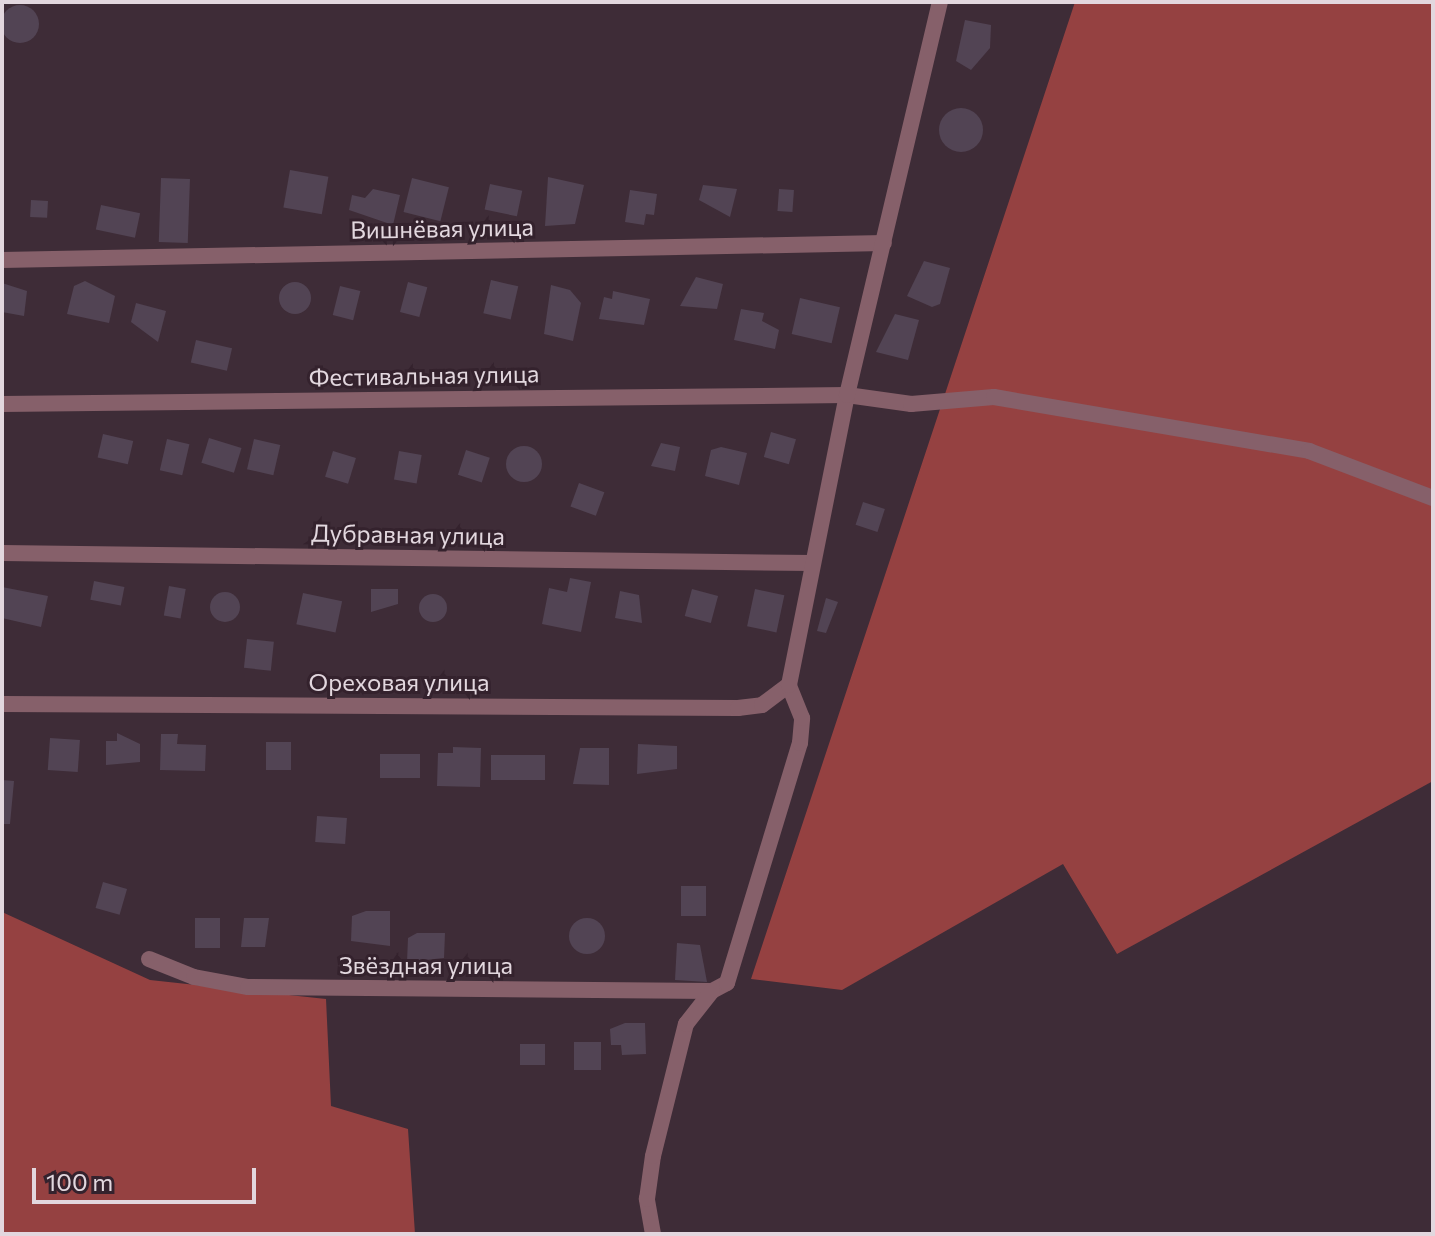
<!DOCTYPE html>
<html>
<head>
<meta charset="utf-8">
<style>
	body { margin:0 }
	#map { position:relative; width:1435px; height:1236px; overflow:hidden; background:#3e2c37; font-family:Commissioner,sans-serif }
	div>[style] { position:absolute }
	.forest>* { inset:0; background:#954141 }
	.building>* { inset:0; background:#524454; transform-origin:0 0 }
	.round { border-radius:50% }
	.minor>* { height:16px; margin:-8px; padding:0 8px; transform-origin:8px; border-radius:8px; background:#86606a }
	span { translate:-50% -50%; white-space:nowrap; text-align:center; line-height:1.15; -webkit-text-stroke:6px #34222d; paint-order:stroke }
	.street-label { font-size:24px; color:#e2d7de }
	.frame { position:absolute; inset:0; border:4px solid #e2d7de; pointer-events:none }
	.scale { position:absolute; left:32px; top:1168px; width:224px; height:36px; box-sizing:border-box; border:4px solid #e2d7de; border-top:0; padding-left:10px; font-size:24px; line-height:28px; white-space:nowrap; color:#e2d7de; -webkit-text-stroke:6px #34222d; paint-order:stroke }
</style>
</head>
<body>
<div id="map">
	<div class="forest">
		<i style="clip-path:polygon(1075px 2px,1433px 2px,1433px 781px,1117px 954px,1063px 864px,842px 990px,751px 979px)"></i>
		<i style="clip-path:polygon(2px 912px,150px 980px,326px 999px,331px 1106px,408px 1129px,415px 1234px,2px 1234px)"></i>
	</div>
	<div class="building">
		<i class="round" style="left:1px;top:5px;width:38px;height:38px"></i>
		<i style="clip-path:polygon(965px 20px,991px 25px,990px 48px,971px 70px,956px 61px)"></i>
		<i class="round" style="left:939px;top:108px;width:44px;height:44px"></i>
		<i style="left:290px;top:170px;width:39px;height:38px;rotate:10deg"></i>
		<i style="clip-path:polygon(548px 177px,584px 185px,575px 224px,545px 226px)"></i>
		<i style="left:161px;top:178px;width:29px;height:64px;rotate:2deg"></i>
		<i style="left:412px;top:178px;width:38px;height:35px;rotate:14deg"></i>
		<i style="left:490px;top:184px;width:33px;height:26px;rotate:12deg"></i>
		<i style="clip-path:polygon(703px 185px,737px 189px,730px 217px,699px 200px)"></i>
		<i style="clip-path:polygon(373px 189px,400px 195px,393px 225px,349px 210px,352px 195px,365px 198px)"></i>
		<i style="left:779px;top:189px;width:15px;height:22px;rotate:4deg"></i>
		<i style="clip-path:polygon(630px 190px,657px 194px,654px 215px,646px 214px,644px 225px,625px 222px)"></i>
		<i style="left:31px;top:200px;width:17px;height:17px;rotate:3deg"></i>
		<i style="left:101px;top:205px;width:40px;height:25px;rotate:12deg"></i>
		<i style="clip-path:polygon(924px 261px,950px 268px,940px 304px,932px 307px,907px 296px)"></i>
		<i style="clip-path:polygon(696px 277px,723px 284px,717px 309px,680px 306px)"></i>
		<i style="left:491px;top:280px;width:28px;height:34px;rotate:13deg"></i>
		<i style="clip-path:polygon(85px 281px,115px 296px,109px 323px,67px 314px,74px 286px)"></i>
		<i class="round" style="left:279px;top:282px;width:32px;height:32px"></i>
		<i style="left:408px;top:282px;width:20px;height:31px;rotate:15deg"></i>
		<i style="clip-path:polygon(2px 283px,27px 291px,24px 316px,2px 312px)"></i>
		<i style="clip-path:polygon(551px 285px,570px 290px,581px 303px,573px 341px,544px 334px)"></i>
		<i style="left:340px;top:286px;width:21px;height:30px;rotate:14deg"></i>
		<i style="clip-path:polygon(613px 291px,650px 299px,644px 325px,599px 319px,604px 297px,612px 299px)"></i>
		<i style="left:800px;top:298px;width:41px;height:37px;rotate:13deg"></i>
		<i style="clip-path:polygon(136px 303px,166px 311px,158px 342px,131px 322px)"></i>
		<i style="clip-path:polygon(741px 309px,764px 313px,762px 321px,779px 330px,775px 349px,734px 340px)"></i>
		<i style="clip-path:polygon(895px 314px,919px 320px,908px 360px,876px 352px)"></i>
		<i style="left:196px;top:340px;width:37px;height:23px;rotate:13deg"></i>
		<i style="left:771px;top:432px;width:26px;height:26px;rotate:16deg"></i>
		<i style="left:103px;top:434px;width:31px;height:24px;rotate:13deg"></i>
		<i style="left:209px;top:438px;width:34px;height:26px;rotate:17deg"></i>
		<i style="left:167px;top:439px;width:23px;height:32px;rotate:13deg"></i>
		<i style="left:254px;top:439px;width:27px;height:31px;rotate:13deg"></i>
		<i style="clip-path:polygon(661px 443px,680px 447px,675px 471px,651px 466px)"></i>
		<i class="round" style="left:506px;top:446px;width:36px;height:36px"></i>
		<i style="clip-path:polygon(721px 447px,747px 453px,739px 485px,705px 476px,711px 450px)"></i>
		<i style="left:466px;top:450px;width:25px;height:26px;rotate:18deg"></i>
		<i style="left:333px;top:451px;width:24px;height:27px;rotate:17deg"></i>
		<i style="left:399px;top:451px;width:23px;height:29px;rotate:10deg"></i>
		<i style="left:579px;top:483px;width:27px;height:25px;rotate:20deg"></i>
		<i style="left:863px;top:502px;width:23px;height:24px;rotate:18deg"></i>
		<i style="clip-path:polygon(570px 578px,591px 582px,581px 632px,542px 624px,549px 588px,567px 592px)"></i>
		<i style="left:94px;top:581px;width:31px;height:19px;rotate:11deg"></i>
		<i style="left:169px;top:586px;width:17px;height:30px;rotate:10deg"></i>
		<i style="clip-path:polygon(2px 587px,48px 596px,41px 627px,2px 618px)"></i>
		<i style="clip-path:polygon(371px 589px,398px 589px,398px 604px,371px 612px)"></i>
		<i style="left:692px;top:589px;width:27px;height:28px;rotate:15deg"></i>
		<i style="left:755px;top:589px;width:30px;height:38px;rotate:12deg"></i>
		<i style="clip-path:polygon(620px 591px,639px 595px,642px 623px,615px 618px)"></i>
		<i class="round" style="left:210px;top:592px;width:30px;height:30px"></i>
		<i style="left:303px;top:593px;width:40px;height:32px;rotate:12deg"></i>
		<i class="round" style="left:419px;top:594px;width:28px;height:28px"></i>
		<i style="clip-path:polygon(826px 598px,838px 602px,826px 633px,817px 631px)"></i>
		<i style="left:247px;top:639px;width:27px;height:29px;rotate:6deg"></i>
		<i style="clip-path:polygon(117px 733px,140px 744px,140px 762px,106px 765px,106px 741px,117px 741px)"></i>
		<i style="clip-path:polygon(161px 734px,178px 734px,177px 744px,206px 745px,205px 771px,160px 770px)"></i>
		<i style="left:50px;top:738px;width:30px;height:32px;rotate:4deg"></i>
		<i style="left:266px;top:742px;width:25px;height:28px"></i>
		<i style="clip-path:polygon(638px 744px,677px 746px,677px 769px,637px 774px)"></i>
		<i style="clip-path:polygon(453px 747px,481px 748px,480px 787px,437px 786px,438px 753px,453px 753px)"></i>
		<i style="clip-path:polygon(580px 748px,609px 748px,609px 785px,573px 784px)"></i>
		<i style="left:380px;top:754px;width:40px;height:24px"></i>
		<i style="left:491px;top:755px;width:54px;height:25px"></i>
		<i style="clip-path:polygon(2px 780px,14px 781px,10px 824px,2px 824px)"></i>
		<i style="left:317px;top:816px;width:30px;height:26px;rotate:4deg"></i>
		<i style="left:103px;top:882px;width:25px;height:27px;rotate:16deg"></i>
		<i style="left:681px;top:886px;width:25px;height:30px"></i>
		<i style="clip-path:polygon(366px 911px,390px 911px,390px 946px,351px 941px,352px 916px)"></i>
		<i style="left:195px;top:918px;width:25px;height:30px"></i>
		<i style="clip-path:polygon(244px 918px,269px 918px,265px 947px,241px 947px)"></i>
		<i class="round" style="left:569px;top:918px;width:36px;height:36px"></i>
		<i style="clip-path:polygon(417px 933px,445px 933px,444px 958px,407px 962px,408px 938px)"></i>
		<i style="clip-path:polygon(677px 943px,700px 945px,707px 982px,675px 980px)"></i>
		<i style="clip-path:polygon(625px 1023px,645px 1023px,646px 1054px,622px 1055px,621px 1045px,611px 1045px,610px 1029px)"></i>
		<i style="left:601px;top:1042px;width:28px;height:27px;rotate:90deg"></i>
		<i style="left:520px;top:1044px;width:25px;height:21px"></i>
	</div>
	<div class="minor">
		<i style="left:2px;top:260px;width:882px;rotate:-1.1deg"></i>
		<i style="left:2px;top:404px;width:845px;rotate:-0.61deg"></i>
		<i style="left:847px;top:395px;width:65px;rotate:8deg"></i>
		<i style="left:911px;top:404px;width:83px;rotate:-4.8deg"></i>
		<i style="left:994px;top:397px;width:320px;rotate:9.7deg"></i>
		<i style="left:1309px;top:451px;width:133px;rotate:20.8deg"></i>
		<i style="left:2px;top:553px;width:811px;rotate:0.71deg"></i>
		<i style="left:2px;top:704px;width:736px;rotate:0.31deg"></i>
		<i style="left:738px;top:708px;width:24px;rotate:-7deg"></i>
		<i style="left:762px;top:705px;width:34px;rotate:-37deg"></i>
		<i style="left:149px;top:959px;width:48px;rotate:21.8deg"></i>
		<i style="left:194px;top:977px;width:55px;rotate:10.5deg"></i>
		<i style="left:248px;top:987px;width:464px;rotate:0.5deg"></i>
		<i style="left:712px;top:991px;width:17px;rotate:-28deg"></i>
		<i style="left:727px;top:983px;width:251px;rotate:-73.1deg"></i>
		<i style="left:800px;top:743px;width:25px;rotate:-85deg"></i>
		<i style="left:802px;top:718px;width:35px;rotate:-112deg"></i>
		<i style="left:789px;top:685px;width:296px;rotate:-78.7deg"></i>
		<i style="left:847px;top:395px;width:404px;rotate:-76.7deg"></i>
		<i style="left:653px;top:1234px;width:36px;rotate:-100deg"></i>
		<i style="left:647px;top:1199px;width:43px;rotate:-82.1deg"></i>
		<i style="left:653px;top:1156px;width:136px;rotate:-76deg"></i>
		<i style="left:686px;top:1024px;width:42px;rotate:-51.8deg"></i>
	</div>
	<div class="street-label">
		<span style="left:442px;top:228px;rotate:-1deg">Вишнёвая улица</span>
		<span style="left:424px;top:375px;rotate:-1deg">Фестивальная улица</span>
		<span style="left:408px;top:534px;rotate:1deg">Дубравная улица</span>
		<span style="left:399px;top:682px">Ореховая улица</span>
		<span style="left:426px;top:965px">Звёздная улица</span>
	</div>
	<div class="frame"></div>
	<div class="scale">100 m</div>
</div>
</body>
</html>
